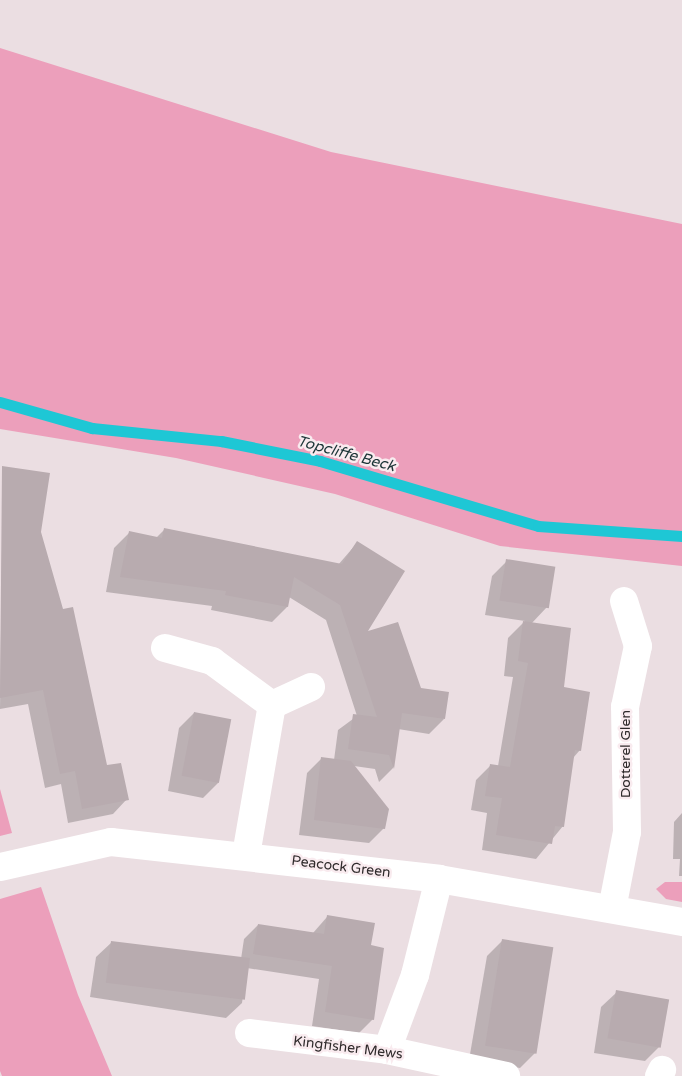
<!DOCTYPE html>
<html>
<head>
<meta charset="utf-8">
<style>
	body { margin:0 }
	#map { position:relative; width:682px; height:1076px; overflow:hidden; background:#ebdee2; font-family:"Varela Round",sans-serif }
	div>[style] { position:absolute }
	.green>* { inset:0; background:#ec9fbb }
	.shadow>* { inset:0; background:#0003 }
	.stream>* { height:11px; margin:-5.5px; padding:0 5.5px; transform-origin:5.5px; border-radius:5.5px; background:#1ec7d5 }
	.building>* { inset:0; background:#b8abaf; transform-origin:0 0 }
	.minor>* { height:28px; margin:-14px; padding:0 14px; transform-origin:14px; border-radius:14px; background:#fff }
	span { translate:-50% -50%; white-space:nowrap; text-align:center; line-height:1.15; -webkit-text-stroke:5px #f9ebef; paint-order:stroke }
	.street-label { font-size:14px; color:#2f2a2b }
	.water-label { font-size:15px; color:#1b3436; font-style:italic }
</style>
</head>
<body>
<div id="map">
	<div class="green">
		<i style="clip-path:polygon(0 48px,331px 152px,682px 224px,682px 566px,500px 546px,335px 494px,176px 458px,0 429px)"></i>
		<i style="clip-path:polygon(0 789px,12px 833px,0 836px)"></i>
		<i style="clip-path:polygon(665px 882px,682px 882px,682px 902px,666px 899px,656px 889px)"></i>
		<i style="clip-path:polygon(41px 887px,78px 995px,112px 1076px,2px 1076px,0 1071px,0 899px)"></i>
	</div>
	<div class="shadow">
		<i style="clip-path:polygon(3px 467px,39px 533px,106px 767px,127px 799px,113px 814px,68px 823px,61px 784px,45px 788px,28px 704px,0 709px)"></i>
		<i style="clip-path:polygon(164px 530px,338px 565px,357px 543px,366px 634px,444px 719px,429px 734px,398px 729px,393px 768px,379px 782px,375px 769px,354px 766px,384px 828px,369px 843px,299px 835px,307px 773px,322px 758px,334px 760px,338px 730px,357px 716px,326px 620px,289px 597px,287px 607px,272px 622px,211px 610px,212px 606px,106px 592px,114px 548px,129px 533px,156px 538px)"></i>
		<i style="clip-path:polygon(507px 561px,547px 607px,531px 624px,562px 688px,580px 750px,573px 758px,563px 826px,536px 859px,482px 850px,487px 813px,471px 810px,476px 780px,491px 765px,498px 766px,513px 677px,504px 676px,508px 638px,525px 621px,485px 615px,492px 576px)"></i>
		<i style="clip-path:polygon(194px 713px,218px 783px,203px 798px,168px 791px,179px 728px)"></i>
		<i style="clip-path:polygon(682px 813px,682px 876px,679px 876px,680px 859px,673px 859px,674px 822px)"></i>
		<i style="clip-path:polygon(327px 917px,370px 946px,373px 1019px,359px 1033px,312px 1026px,319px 979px,247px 968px,242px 1003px,226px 1018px,90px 997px,96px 957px,112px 942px,241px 959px,244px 939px,258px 925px,313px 933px)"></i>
		<i style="clip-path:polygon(502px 941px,535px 1053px,520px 1068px,469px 1060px,487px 956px)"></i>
		<i style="clip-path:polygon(617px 992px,660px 1046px,645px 1061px,594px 1053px,601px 1007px)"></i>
	</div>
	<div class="stream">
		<i style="left:0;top:402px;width:96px;rotate:15.8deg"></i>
		<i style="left:92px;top:428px;width:130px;rotate:5.8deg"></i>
		<i style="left:221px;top:441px;width:101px;rotate:11.4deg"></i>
		<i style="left:320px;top:461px;width:227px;rotate:16.6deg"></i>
		<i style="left:538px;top:526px;width:144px;rotate:4deg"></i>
	</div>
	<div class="building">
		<i style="clip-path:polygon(2px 466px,50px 473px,41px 532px,63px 609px,73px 607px,107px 765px,121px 763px,129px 800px,82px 809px,75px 771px,60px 774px,43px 690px,0 698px)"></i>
		<i style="clip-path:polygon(164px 528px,342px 564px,357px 541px,405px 571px,368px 631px,398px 622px,421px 688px,449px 692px,445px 719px,402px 713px,394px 769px,389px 755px,348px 749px,353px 714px,377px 717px,340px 605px,294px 577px,288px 607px,225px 595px,226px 591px,120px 577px,129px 531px,162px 538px)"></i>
		<i style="left:506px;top:559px;width:50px;height:42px;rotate:9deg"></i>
		<i style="clip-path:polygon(523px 621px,571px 628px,564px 687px,590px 692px,581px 751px,575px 750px,564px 827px,555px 826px,552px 844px,496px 835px,502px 798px,485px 796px,490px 764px,510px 767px,528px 663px,518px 661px)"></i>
		<i style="left:194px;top:712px;width:38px;height:65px;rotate:11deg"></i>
		<i style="clip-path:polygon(321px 757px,351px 761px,389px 809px,385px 829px,314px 820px)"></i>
		<i style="clip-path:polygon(327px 915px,375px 923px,371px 945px,384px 948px,374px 1020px,325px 1012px,332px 966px,253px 954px,258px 924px,324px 934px)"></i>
		<i style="left:502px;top:939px;width:52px;height:108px;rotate:9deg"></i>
		<i style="left:111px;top:941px;width:140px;height:42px;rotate:7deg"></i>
		<i style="left:616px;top:990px;width:54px;height:49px;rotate:10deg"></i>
	</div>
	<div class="minor">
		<i style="left:165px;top:648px;width:49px;rotate:15.5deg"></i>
		<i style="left:212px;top:661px;width:74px;rotate:36.3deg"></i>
		<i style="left:272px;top:705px;width:43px;rotate:-24.8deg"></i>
		<i style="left:246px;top:855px;width:152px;rotate:-80.2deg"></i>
		<i style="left:0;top:867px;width:114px;rotate:-12.7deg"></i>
		<i style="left:111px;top:842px;width:330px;rotate:6.4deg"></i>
		<i style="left:439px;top:879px;width:247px;rotate:10deg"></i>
		<i style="left:612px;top:909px;width:78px;rotate:-79deg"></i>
		<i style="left:627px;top:832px;width:125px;rotate:-90.9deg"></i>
		<i style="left:625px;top:707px;width:62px;rotate:-78deg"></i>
		<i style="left:638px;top:646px;width:47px;rotate:-107.3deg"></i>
		<i style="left:249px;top:1033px;width:139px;rotate:7deg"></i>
		<i style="left:387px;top:1050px;width:122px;rotate:12.3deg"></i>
		<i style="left:387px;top:1050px;width:80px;rotate:-69.5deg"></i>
		<i style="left:415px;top:975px;width:99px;rotate:-76deg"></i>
		<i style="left:659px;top:1076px;width:7px;rotate:-63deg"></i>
	</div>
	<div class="street-label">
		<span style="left:626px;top:754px;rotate:-90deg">Dotterel Glen</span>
		<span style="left:341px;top:867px;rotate:7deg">Peacock Green</span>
		<span style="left:348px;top:1048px;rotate:7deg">Kingfisher Mews</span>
	</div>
	<div class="water-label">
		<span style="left:346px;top:454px;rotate:15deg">Topcliffe Beck</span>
	</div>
</div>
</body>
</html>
